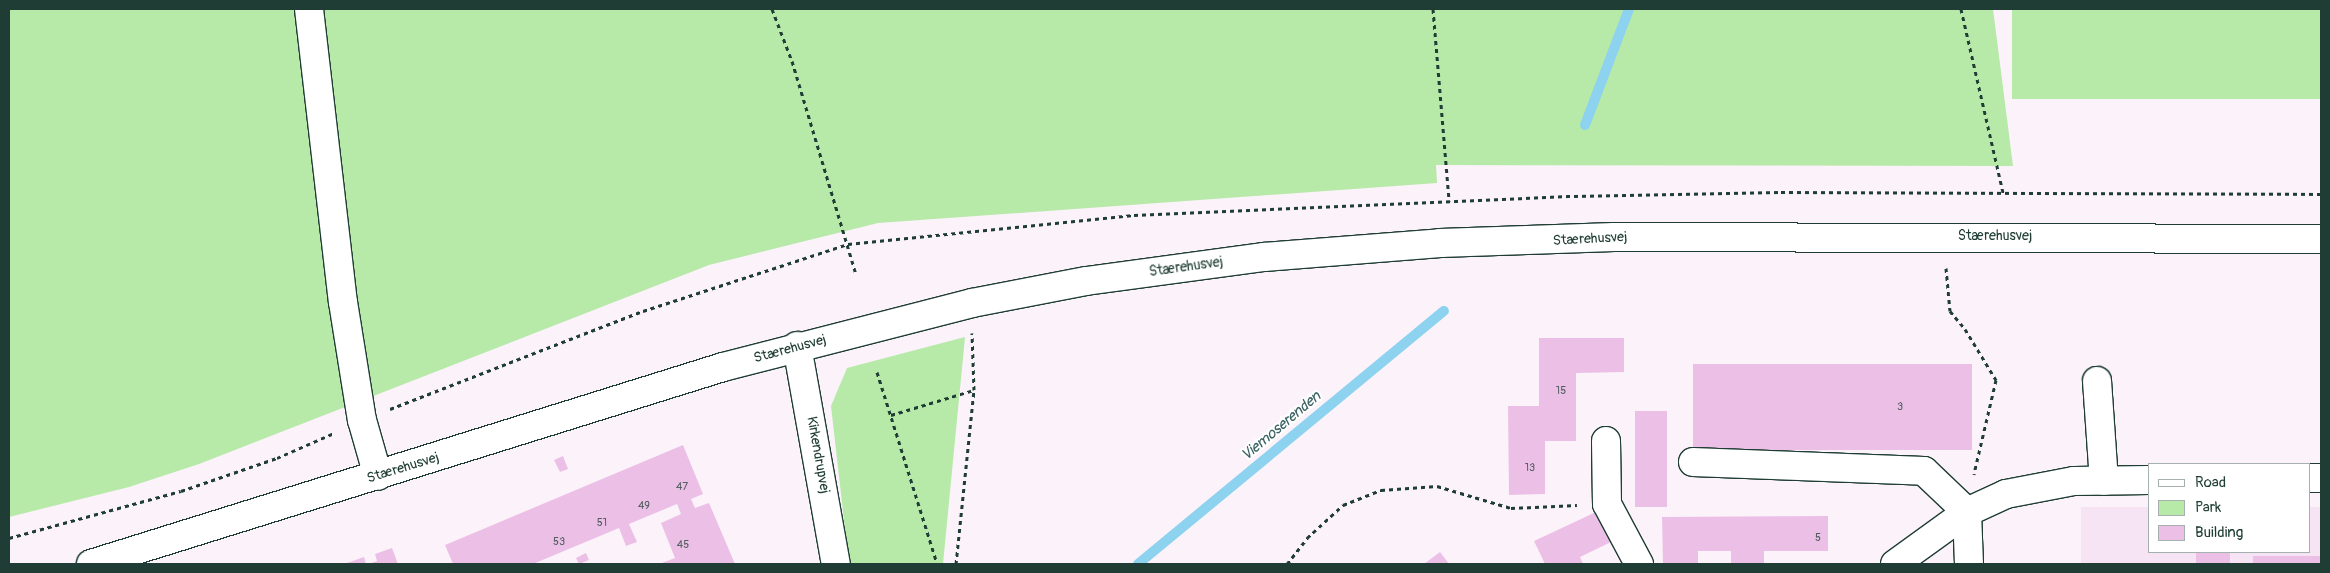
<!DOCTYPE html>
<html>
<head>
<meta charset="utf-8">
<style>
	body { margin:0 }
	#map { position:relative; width:2330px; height:573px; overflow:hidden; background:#fbf2fa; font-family:Pangolin,sans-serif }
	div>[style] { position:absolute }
	.built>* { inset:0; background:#f6e3f4 }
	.green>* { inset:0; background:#b7e9a9; transform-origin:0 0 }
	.stream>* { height:10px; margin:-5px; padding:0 5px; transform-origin:5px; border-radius:5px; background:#8dd2ef }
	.building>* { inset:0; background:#ecc0e6; transform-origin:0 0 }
	.path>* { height:3px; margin-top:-1.5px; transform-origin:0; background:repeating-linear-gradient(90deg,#1f3d34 0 4px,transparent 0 8px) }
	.roads { filter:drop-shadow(1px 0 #1f3d34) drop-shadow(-1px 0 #1f3d34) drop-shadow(0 1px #1f3d34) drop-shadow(0 -1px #1f3d34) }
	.minor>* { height:28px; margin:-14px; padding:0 14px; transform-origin:14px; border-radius:14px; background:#fff }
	span { translate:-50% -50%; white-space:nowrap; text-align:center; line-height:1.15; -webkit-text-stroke:4px #fff; paint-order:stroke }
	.number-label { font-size:11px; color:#525e60 }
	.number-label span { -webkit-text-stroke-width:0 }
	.street-label { font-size:14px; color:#1f3d34 }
	.water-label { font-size:15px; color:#3a6263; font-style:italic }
	.frame { position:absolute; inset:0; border:10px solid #1f3d34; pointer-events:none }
	.legend { position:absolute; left:2148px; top:463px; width:162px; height:90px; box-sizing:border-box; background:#fff; border:1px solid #a5b1ae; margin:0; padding:6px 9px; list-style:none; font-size:15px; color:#1f3d34 }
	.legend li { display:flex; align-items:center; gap:10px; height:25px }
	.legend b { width:25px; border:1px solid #a5b1ae }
</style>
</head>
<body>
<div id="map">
	<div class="built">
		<i style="clip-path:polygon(2081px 507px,2149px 507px,2149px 552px,2309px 552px,2309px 507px,2321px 507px,2321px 564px,2081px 564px)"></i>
	</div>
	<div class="green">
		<i style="clip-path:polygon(9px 9px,1993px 9px,2013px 166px,1436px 165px,1437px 183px,878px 223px,709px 265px,199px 464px,129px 487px,9px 517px)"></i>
		<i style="left:2012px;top:9px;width:309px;height:90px"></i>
		<i style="clip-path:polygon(965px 337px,943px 564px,849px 564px,831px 406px,847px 368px)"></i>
	</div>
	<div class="stream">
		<i style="left:1585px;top:125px;width:124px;rotate:-69.2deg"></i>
		<i style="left:1138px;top:564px;width:397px;rotate:-39.6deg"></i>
	</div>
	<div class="building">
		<i style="clip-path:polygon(1539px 338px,1624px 338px,1624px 372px,1576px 373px,1576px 441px,1545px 441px,1545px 494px,1509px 495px,1508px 406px,1539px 406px)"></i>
		<i style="left:1693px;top:364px;width:279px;height:86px"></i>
		<i style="left:1635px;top:411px;width:32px;height:96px"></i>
		<i style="clip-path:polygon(683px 445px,703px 494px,691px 499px,695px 508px,709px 503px,735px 564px,659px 564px,675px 558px,661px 523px,681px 514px,677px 504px,629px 524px,637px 542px,626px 546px,619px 528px,533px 564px,453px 564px,445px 545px)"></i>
		<i style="clip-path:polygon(563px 456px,568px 469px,560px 472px,554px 460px)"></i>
		<i style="clip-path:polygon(1596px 512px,1611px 542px,1580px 557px,1583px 564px,1545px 564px,1534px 541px)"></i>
		<i style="clip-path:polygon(1828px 516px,1828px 551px,1764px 551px,1764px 564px,1731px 564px,1731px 551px,1698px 551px,1698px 564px,1663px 564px,1662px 517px)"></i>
		<i style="clip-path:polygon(392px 548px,398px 564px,368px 564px,377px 561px,375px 554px)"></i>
		<i style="clip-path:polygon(1440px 552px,1449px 564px,1424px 564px)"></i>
		<i style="left:2196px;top:552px;width:34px;height:12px"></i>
		<i style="clip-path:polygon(586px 553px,589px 560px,579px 564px,576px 558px)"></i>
		<i style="left:2253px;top:556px;width:68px;height:8px"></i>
		<i style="clip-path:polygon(364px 557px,366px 564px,344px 564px)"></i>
	</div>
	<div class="path">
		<i style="left:772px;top:9px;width:56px;rotate:69deg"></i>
		<i style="left:792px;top:61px;width:223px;rotate:73.3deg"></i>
		<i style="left:1433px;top:9px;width:193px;rotate:85.2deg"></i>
		<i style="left:1961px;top:9px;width:189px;rotate:77.1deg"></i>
		<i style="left:1946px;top:268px;width:43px;rotate:84.7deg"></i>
		<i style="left:1950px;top:311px;width:23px;rotate:50deg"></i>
		<i style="left:1965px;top:329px;width:60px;rotate:58.7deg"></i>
		<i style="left:1996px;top:380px;width:97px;rotate:103.2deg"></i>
		<i style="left:877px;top:372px;width:201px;rotate:72.6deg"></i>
		<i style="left:390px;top:409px;width:271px;rotate:-21.2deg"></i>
		<i style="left:643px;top:311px;width:216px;rotate:-18.1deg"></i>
		<i style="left:848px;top:244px;width:287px;rotate:-5.8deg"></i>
		<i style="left:1134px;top:215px;width:440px;rotate:-2.5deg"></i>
		<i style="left:1574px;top:196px;width:207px;rotate:-1.1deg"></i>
		<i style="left:1781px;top:192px;width:540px;rotate:0.21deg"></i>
		<i style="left:891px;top:415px;width:87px;rotate:-16.8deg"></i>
		<i style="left:9px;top:538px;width:178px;rotate:-15.3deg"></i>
		<i style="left:181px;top:491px;width:102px;rotate:-19deg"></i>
		<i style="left:277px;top:458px;width:62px;rotate:-23.7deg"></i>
		<i style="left:956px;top:564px;width:175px;rotate:-84.1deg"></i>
		<i style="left:974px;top:390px;width:57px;rotate:-92deg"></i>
		<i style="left:1287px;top:564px;width:33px;rotate:-52deg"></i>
		<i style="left:1307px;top:538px;width:49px;rotate:-42.5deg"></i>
		<i style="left:1343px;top:505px;width:41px;rotate:-21.5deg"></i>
		<i style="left:1381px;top:490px;width:56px;rotate:-4.1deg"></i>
		<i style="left:1437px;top:486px;width:77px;rotate:16.6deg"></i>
		<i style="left:1511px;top:508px;width:66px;rotate:-2.6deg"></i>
	</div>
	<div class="roads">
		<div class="minor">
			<i style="left:309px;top:9px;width:295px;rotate:83.4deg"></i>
			<i style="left:343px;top:302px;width:120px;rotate:80.9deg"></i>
			<i style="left:362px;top:420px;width:58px;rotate:74.1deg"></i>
			<i style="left:797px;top:346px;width:221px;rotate:79.9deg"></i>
			<i style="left:2097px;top:381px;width:100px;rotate:86deg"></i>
			<i style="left:1606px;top:441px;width:63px;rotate:89.1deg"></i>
			<i style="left:1607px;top:504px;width:68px;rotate:61.9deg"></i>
			<i style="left:1693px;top:462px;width:231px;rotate:2.2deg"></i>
			<i style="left:1924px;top:471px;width:59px;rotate:43.6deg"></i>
			<i style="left:1967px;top:512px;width:52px;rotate:87.8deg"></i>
			<i style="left:2309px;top:478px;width:12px"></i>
			<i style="left:91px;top:564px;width:662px;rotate:-17.31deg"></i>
			<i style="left:723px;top:367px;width:257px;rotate:-14.4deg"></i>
			<i style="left:972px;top:303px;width:116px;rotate:-10.9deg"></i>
			<i style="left:1086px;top:281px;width:180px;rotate:-7.7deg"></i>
			<i style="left:1264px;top:257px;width:177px;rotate:-4.5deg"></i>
			<i style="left:1440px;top:243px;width:174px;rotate:-2deg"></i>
			<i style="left:1614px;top:237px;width:707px;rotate:0.16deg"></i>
			<i style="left:1895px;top:564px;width:89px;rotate:-35.8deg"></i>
			<i style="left:1967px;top:512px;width:43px;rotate:-24.8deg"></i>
			<i style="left:2006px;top:494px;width:69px;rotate:-10.8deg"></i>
			<i style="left:2074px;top:481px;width:75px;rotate:-0.8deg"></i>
		</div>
	</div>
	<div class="number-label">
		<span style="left:1561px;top:391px">15</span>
		<span style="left:1900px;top:407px">3</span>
		<span style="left:1530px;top:468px">13</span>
		<span style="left:682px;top:487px">47</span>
		<span style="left:644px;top:506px">49</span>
		<span style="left:602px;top:523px">51</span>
		<span style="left:1818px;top:538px">5</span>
		<span style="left:559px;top:542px">53</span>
		<span style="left:683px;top:545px">45</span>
	</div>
	<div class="street-label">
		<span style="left:1995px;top:236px">Stærehusvej</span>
		<span style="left:1590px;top:239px;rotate:-3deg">Stærehusvej</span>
		<span style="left:1186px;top:267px;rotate:-8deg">Stærehusvej</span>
		<span style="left:790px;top:349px;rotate:-15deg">Stærehusvej</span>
		<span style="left:818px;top:455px;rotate:80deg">Kirkendrupvej</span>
		<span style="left:403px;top:468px;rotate:-17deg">Stærehusvej</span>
	</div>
	<div class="water-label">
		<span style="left:1281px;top:426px;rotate:-40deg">Viemoserenden</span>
	</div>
	<div class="frame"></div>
	<ul class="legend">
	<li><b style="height:6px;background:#fff"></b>Road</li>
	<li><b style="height:14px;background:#b7e9a9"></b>Park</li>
	<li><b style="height:14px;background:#ecc0e6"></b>Building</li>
	</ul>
</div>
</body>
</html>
